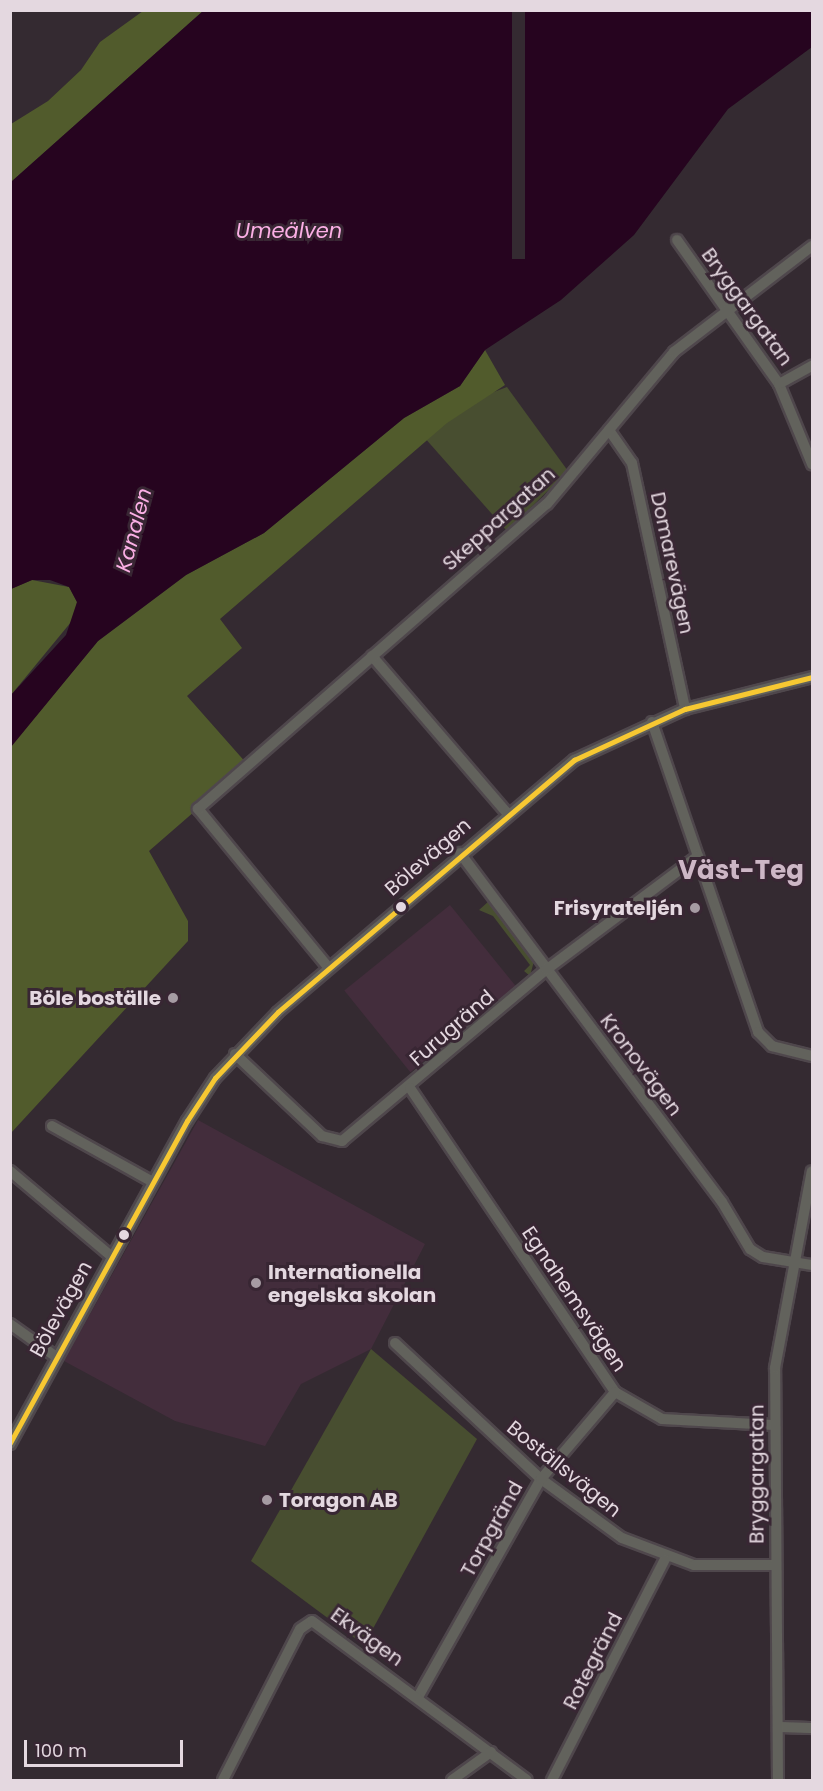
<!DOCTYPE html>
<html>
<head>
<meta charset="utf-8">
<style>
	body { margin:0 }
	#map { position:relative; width:823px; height:1791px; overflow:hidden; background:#342a31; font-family:Poppins,sans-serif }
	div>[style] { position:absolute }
	.built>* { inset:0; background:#432d3c; transform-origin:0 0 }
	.green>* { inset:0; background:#484e30 }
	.forest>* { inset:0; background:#515b2c }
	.water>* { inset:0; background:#26041f }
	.pier>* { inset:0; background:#342a31; transform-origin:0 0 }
	.roads { filter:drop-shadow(2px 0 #4f474c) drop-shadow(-2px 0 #4f474c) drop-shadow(0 2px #4f474c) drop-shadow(0 -2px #4f474c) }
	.minor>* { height:10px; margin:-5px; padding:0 5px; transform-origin:5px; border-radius:5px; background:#62625c }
	.bus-1>* { height:4.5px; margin:-2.25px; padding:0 2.25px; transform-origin:2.25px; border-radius:2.25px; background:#f7c832 }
	.dots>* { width:16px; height:16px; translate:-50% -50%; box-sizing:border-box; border:3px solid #382633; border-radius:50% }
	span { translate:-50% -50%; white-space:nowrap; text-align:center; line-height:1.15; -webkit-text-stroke:6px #382633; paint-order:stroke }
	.street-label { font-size:20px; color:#e4d8e0 }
	.poi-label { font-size:20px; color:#e4d8e0; font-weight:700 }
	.right { translate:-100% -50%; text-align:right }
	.left { translate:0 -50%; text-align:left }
	.water-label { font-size:21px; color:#fbafe5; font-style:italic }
	.district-label { font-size:26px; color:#cdb7c6; font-weight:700 }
	.frame { position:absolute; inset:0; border:12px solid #e4d8e0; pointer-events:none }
	.scale { position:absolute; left:24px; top:1740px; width:159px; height:27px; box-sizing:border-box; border:3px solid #e4d8e0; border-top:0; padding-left:8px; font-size:18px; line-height:21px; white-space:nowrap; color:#e4d8e0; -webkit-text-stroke:4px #382633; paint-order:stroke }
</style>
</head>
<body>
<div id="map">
	<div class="built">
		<i style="left:450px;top:905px;width:105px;height:136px;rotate:51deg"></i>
		<i style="clip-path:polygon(198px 1120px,425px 1244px,371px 1349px,301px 1384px,265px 1446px,175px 1421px,64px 1361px)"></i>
	</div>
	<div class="green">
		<i style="clip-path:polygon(507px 387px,568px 471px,507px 531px,416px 428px,446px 410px)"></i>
		<i style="clip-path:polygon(489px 901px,534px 961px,530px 976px,524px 971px,530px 965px,493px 916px,479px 910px)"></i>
		<i style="clip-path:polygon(371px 1349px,477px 1439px,364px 1645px,251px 1561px)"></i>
	</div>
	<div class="forest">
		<i style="clip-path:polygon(143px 11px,203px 11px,11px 182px,11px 124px,48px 101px,81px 70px,100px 42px)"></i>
		<i style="clip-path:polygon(485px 350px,505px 385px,447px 423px,220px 619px,242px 648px,187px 696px,248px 765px,149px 851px,188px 921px,188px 941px,11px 1133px,10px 747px,98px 641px,186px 575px,264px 533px,404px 418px,460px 386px)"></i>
		<i style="clip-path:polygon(32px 580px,69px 587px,77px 602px,76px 616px,11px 695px,11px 589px)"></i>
	</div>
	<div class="water">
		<i style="clip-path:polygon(203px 11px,812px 11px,812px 47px,728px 109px,634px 235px,561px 300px,485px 350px,460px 386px,404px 418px,264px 533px,186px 575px,98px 641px,11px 747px,11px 695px,66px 635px,77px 602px,69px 587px,50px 580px,32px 580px,11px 589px,11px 182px)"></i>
	</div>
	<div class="pier">
		<i style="left:512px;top:11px;width:13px;height:248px"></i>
	</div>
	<div class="roads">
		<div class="minor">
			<i style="left:677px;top:240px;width:176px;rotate:54.7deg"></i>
			<i style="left:779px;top:384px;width:87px;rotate:67.6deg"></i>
			<i style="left:779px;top:384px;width:38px;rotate:-29deg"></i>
			<i style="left:609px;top:430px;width:40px;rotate:55.1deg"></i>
			<i style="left:632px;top:463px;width:252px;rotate:77.8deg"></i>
			<i style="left:372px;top:656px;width:207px;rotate:49.3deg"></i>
			<i style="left:652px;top:722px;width:328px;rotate:71.1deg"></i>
			<i style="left:758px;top:1032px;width:20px;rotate:45deg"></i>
			<i style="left:772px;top:1046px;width:41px;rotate:14deg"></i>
			<i style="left:460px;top:853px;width:436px;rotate:53.1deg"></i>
			<i style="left:722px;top:1202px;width:55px;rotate:59.2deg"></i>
			<i style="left:750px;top:1249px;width:15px;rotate:32deg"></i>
			<i style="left:763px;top:1257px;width:50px;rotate:9.3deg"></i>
			<i style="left:328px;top:967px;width:205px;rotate:-129.4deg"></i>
			<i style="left:198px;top:809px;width:463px;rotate:-41.2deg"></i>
			<i style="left:547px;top:504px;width:198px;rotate:-50.1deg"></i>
			<i style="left:674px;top:352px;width:174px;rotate:-37.5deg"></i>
			<i style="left:235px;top:1054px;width:120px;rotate:43.3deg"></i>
			<i style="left:322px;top:1136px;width:21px;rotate:14deg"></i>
			<i style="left:342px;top:1141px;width:266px;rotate:-40deg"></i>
			<i style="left:546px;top:970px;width:190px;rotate:-36.9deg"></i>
			<i style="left:410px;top:1088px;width:367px;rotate:56deg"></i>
			<i style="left:615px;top:1392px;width:54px;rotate:29.9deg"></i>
			<i style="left:662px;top:1419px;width:112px;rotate:3.1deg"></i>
			<i style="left:52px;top:1126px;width:115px;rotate:29deg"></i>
			<i style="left:10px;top:1171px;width:132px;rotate:40.1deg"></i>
			<i style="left:10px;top:1324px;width:55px;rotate:35.4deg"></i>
			<i style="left:395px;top:1343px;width:200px;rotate:43deg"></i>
			<i style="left:541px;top:1479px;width:100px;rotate:36.1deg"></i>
			<i style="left:622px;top:1538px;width:77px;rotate:20.6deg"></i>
			<i style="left:694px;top:1565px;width:82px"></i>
			<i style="left:10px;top:1444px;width:368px;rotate:-61.3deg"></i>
			<i style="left:187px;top:1121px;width:51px;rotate:-56.9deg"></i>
			<i style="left:215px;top:1078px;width:91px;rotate:-46.3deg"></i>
			<i style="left:278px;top:1012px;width:389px;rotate:-40.4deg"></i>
			<i style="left:574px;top:760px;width:122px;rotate:-24.7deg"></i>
			<i style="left:685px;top:709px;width:131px;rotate:-14.1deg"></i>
			<i style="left:418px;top:1697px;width:250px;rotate:-60.6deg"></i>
			<i style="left:541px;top:1479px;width:114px;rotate:-49.6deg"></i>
			<i style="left:778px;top:1727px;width:34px;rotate:2deg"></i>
			<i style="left:223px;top:1780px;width:169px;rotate:-63deg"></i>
			<i style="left:300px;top:1629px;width:14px;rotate:-34deg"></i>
			<i style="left:312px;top:1621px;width:267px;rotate:36.5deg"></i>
			<i style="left:452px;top:1780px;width:48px;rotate:-35.7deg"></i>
			<i style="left:552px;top:1780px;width:248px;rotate:-62.9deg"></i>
			<i style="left:778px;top:1780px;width:412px;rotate:-90.4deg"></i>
			<i style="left:775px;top:1368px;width:200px;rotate:-79.4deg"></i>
		</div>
	</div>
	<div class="bus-1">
		<i style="left:10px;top:1443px;width:367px;rotate:-61.2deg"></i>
		<i style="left:187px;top:1121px;width:51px;rotate:-56.9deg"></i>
		<i style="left:215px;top:1078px;width:91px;rotate:-46.3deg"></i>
		<i style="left:278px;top:1012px;width:389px;rotate:-40.4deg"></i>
		<i style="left:574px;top:760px;width:122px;rotate:-24.7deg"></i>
		<i style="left:685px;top:709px;width:131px;rotate:-14.1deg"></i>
	</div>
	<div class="dots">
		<i style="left:401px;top:907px;background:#e4d8e0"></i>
		<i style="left:695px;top:908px;background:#a69ba3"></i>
		<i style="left:173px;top:998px;background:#a69ba3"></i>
		<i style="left:124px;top:1235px;background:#e4d8e0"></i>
		<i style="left:256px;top:1283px;background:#a69ba3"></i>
		<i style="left:267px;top:1500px;background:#a69ba3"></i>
	</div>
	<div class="street-label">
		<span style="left:747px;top:307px;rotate:54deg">Bryggargatan</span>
		<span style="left:499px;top:519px;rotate:-42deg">Skeppargatan</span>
		<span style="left:672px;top:563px;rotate:78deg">Domarevägen</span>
		<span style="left:428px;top:857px;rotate:-41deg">Bölevägen</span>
		<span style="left:452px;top:1028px;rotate:-41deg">Furugränd</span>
		<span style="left:641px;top:1065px;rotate:53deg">Kronovägen</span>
		<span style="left:574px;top:1299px;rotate:56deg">Egnahemsvägen</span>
		<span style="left:61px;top:1309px;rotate:-61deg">Bölevägen</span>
		<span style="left:564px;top:1469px;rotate:39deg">Boställsvägen</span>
		<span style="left:757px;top:1474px;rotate:-90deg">Bryggargatan</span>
		<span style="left:492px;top:1529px;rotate:-61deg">Torpgränd</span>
		<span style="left:367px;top:1637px;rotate:36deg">Ekvägen</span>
		<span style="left:593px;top:1661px;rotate:-63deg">Rotegränd</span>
	</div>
	<div class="poi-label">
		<span class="right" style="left:683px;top:908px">Frisyrateljén</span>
		<span class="right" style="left:161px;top:998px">Böle boställe</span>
		<span class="left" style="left:268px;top:1284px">Internationella<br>engelska skolan</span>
		<span class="left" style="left:279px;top:1500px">Toragon AB</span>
	</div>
	<div class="water-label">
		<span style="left:289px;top:231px">Umeälven</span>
		<span style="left:134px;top:530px;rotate:-75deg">Kanalen</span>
	</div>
	<div class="district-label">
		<span style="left:741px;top:871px">Väst-Teg</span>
	</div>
	<div class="frame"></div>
	<div class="scale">100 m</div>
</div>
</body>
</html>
